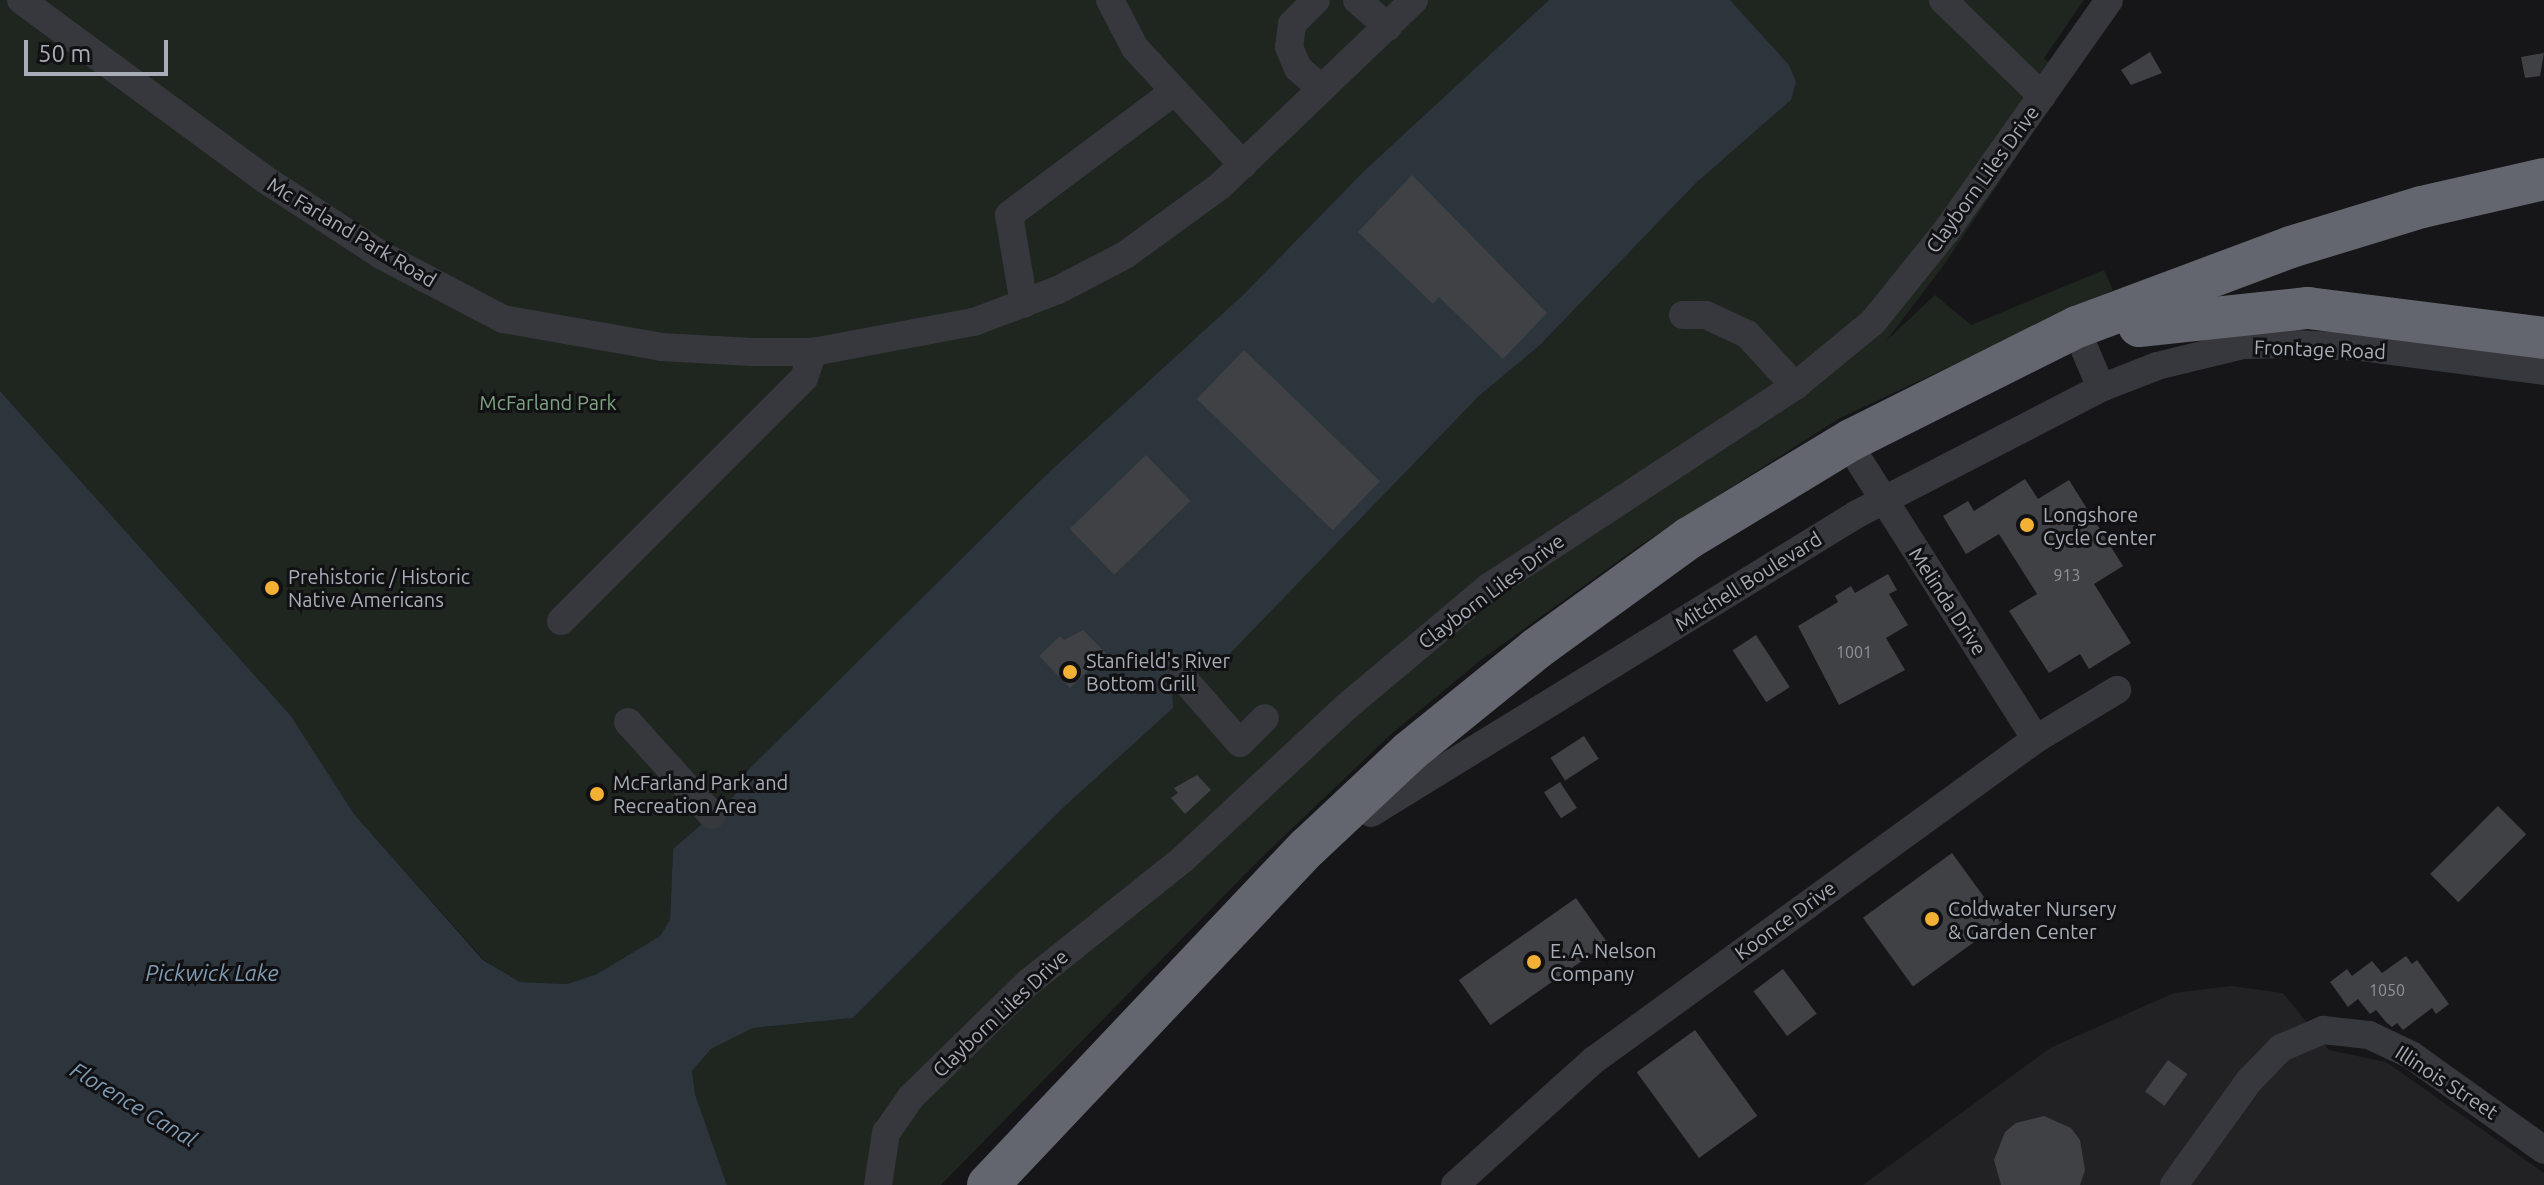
<!DOCTYPE html>
<html>
<head>
<meta charset="utf-8">
<style>
	body { margin:0 }
	#map { position:relative; width:2544px; height:1185px; overflow:hidden; background:#161618; font-family:Ubuntu,sans-serif }
	div>[style] { position:absolute }
	.built>* { inset:0; background:#222225 }
	.green>* { inset:0; background:#1e261f }
	.water>* { inset:0; background:#2c353c }
	.building>* { inset:0; background:#404145; transform-origin:0 0 }
	.minor>* { height:28px; margin:-14px; padding:0 14px; transform-origin:14px; border-radius:14px; background:#37383d }
	.highway>* { height:42px; margin:-21px; padding:0 21px; transform-origin:21px; border-radius:21px; background:#63666e }
	.dots>* { width:22px; height:22px; translate:-50% -50%; box-sizing:border-box; border:4px solid #111113; border-radius:50% }
	span { translate:-50% -50%; white-space:nowrap; text-align:center; line-height:1.15; -webkit-text-stroke:6px #111113; paint-order:stroke }
	.number-label { font-size:16px; color:#8e929b }
	.number-label span { -webkit-text-stroke-width:0 }
	.street-label { font-size:20px; color:#a8adb8 }
	.park-label { font-size:20px; color:#7fa381 }
	.poi-label { font-size:20px; color:#a8adb8 }
	.left { translate:0 -50%; text-align:left }
	.water-label { font-size:22px; color:#7f9bb3; font-style:italic }
	.scale { position:absolute; left:24px; top:40px; width:144px; height:36px; box-sizing:border-box; border:4px solid #a8adb8; border-top:0; padding-left:10px; font-size:24px; line-height:28px; white-space:nowrap; color:#a8adb8; -webkit-text-stroke:6px #111113; paint-order:stroke }
</style>
</head>
<body>
<div id="map">
	<div class="built">
		<i style="clip-path:polygon(2231px 986px,2283px 993px,2329px 1050px,2386px 1062px,2544px 1173px,2544px 1185px,1863px 1185px,2050px 1048px,2174px 993px)"></i>
	</div>
	<div class="green">
		<i style="clip-path:polygon(0 0,1549px 0,1364px 171px,1244px 294px,1047px 474px,742px 776px,735px 795px,673px 849px,670px 920px,660px 936px,597px 974px,567px 984px,520px 982px,484px 960px,354px 814px,291px 716px,0 391px)"></i>
		<i style="clip-path:polygon(1730px 0,2084px 0,2044px 58px,2068px 80px,1941px 269px,1886px 341px,1935px 295px,1971px 325px,2104px 270px,2113px 290px,1840px 418px,1642px 544px,1482px 659px,1390px 735px,1260px 859px,941px 1185px,727px 1185px,695px 1094px,692px 1071px,711px 1049px,753px 1028px,853px 1018px,1065px 806px,1172px 708px,1172px 689px,1322px 557px,1479px 396px,1540px 345px,1696px 183px,1791px 100px,1789px 66px)"></i>
	</div>
	<div class="water">
		<i style="clip-path:polygon(1549px 0,1730px 0,1789px 65px,1796px 82px,1791px 100px,1696px 183px,1540px 345px,1479px 396px,1214px 670px,1198px 665px,1172px 689px,1173px 708px,1065px 806px,853px 1018px,753px 1028px,711px 1049px,692px 1071px,695px 1094px,727px 1185px,0 1185px,0 391px,291px 716px,354px 814px,483px 960px,520px 982px,567px 984px,597px 974px,660px 936px,670px 920px,673px 849px,735px 795px,742px 776px,1047px 474px,1244px 294px,1364px 171px)"></i>
	</div>
	<div class="building">
		<i style="clip-path:polygon(2150px 52px,2162px 73px,2131px 85px,2121px 70px)"></i>
		<i style="clip-path:polygon(2544px 53px,2540px 76px,2525px 78px,2521px 57px)"></i>
		<i style="clip-path:polygon(1412px 175px,1547px 313px,1503px 359px,1439px 297px,1433px 304px,1358px 232px)"></i>
		<i style="left:1244px;top:350px;width:189px;height:68px;rotate:44deg"></i>
		<i style="left:1146px;top:455px;width:64px;height:106px;rotate:46deg"></i>
		<i style="clip-path:polygon(2025px 479px,2038px 499px,2069px 480px,2123px 566px,2094px 584px,2131px 643px,2089px 669px,2080px 654px,2049px 673px,2009px 611px,2037px 594px,1999px 534px,1966px 554px,1943px 516px,1968px 501px,1974px 511px)"></i>
		<i style="clip-path:polygon(1888px 574px,1897px 590px,1889px 594px,1908px 625px,1886px 638px,1905px 670px,1839px 705px,1798px 626px,1838px 602px,1835px 596px,1851px 586px,1855px 593px)"></i>
		<i style="clip-path:polygon(1083px 630px,1106px 653px,1070px 688px,1039px 656px,1060px 636px,1064px 640px)"></i>
		<i style="left:1756px;top:635px;width:62px;height:28px;rotate:57deg"></i>
		<i style="left:1584px;top:736px;width:27px;height:40px;rotate:57deg"></i>
		<i style="clip-path:polygon(1197px 775px,1211px 790px,1185px 814px,1171px 798px,1178px 793px,1174px 788px)"></i>
		<i style="left:1560px;top:782px;width:31px;height:19px;rotate:57deg"></i>
		<i style="left:2498px;top:806px;width:40px;height:96px;rotate:45deg"></i>
		<i style="left:1952px;top:853px;width:85px;height:110px;rotate:54deg"></i>
		<i style="left:1576px;top:898px;width:55px;height:143px;rotate:55deg"></i>
		<i style="clip-path:polygon(2406px 956px,2412px 964px,2417px 960px,2449px 1004px,2436px 1014px,2432px 1008px,2403px 1030px,2397px 1023px,2392px 1027px,2386px 1022px,2376px 1010px,2370px 1014px,2358px 999px,2348px 1007px,2330px 982px,2347px 969px,2352px 976px,2372px 961px,2382px 973px)"></i>
		<i style="left:1783px;top:969px;width:56px;height:37px;rotate:53deg"></i>
		<i style="left:1695px;top:1030px;width:106px;height:72px;rotate:54deg"></i>
		<i style="left:2168px;top:1060px;width:24px;height:39px;rotate:36deg"></i>
		<i style="clip-path:polygon(2044px 1116px,2071px 1128px,2080px 1140px,2085px 1170px,2080px 1185px,2001px 1185px,1994px 1160px,2005px 1132px,2016px 1123px)"></i>
	</div>
	<div class="minor">
		<i style="left:21px;top:0;width:300px;rotate:36.3deg"></i>
		<i style="left:263px;top:178px;width:141px;rotate:33.1deg"></i>
		<i style="left:381px;top:255px;width:138px;rotate:27.7deg"></i>
		<i style="left:503px;top:319px;width:160px;rotate:10deg"></i>
		<i style="left:661px;top:347px;width:91px;rotate:3.1deg"></i>
		<i style="left:752px;top:352px;width:61px"></i>
		<i style="left:813px;top:352px;width:164px;rotate:-10.6deg"></i>
		<i style="left:974px;top:322px;width:90px;rotate:-20.9deg"></i>
		<i style="left:1058px;top:290px;width:76px;rotate:-27.6deg"></i>
		<i style="left:1125px;top:255px;width:117px;rotate:-36deg"></i>
		<i style="left:1220px;top:186px;width:269px;rotate:-43.8deg"></i>
		<i style="left:1110px;top:0;width:54px;rotate:62.5deg"></i>
		<i style="left:1135px;top:48px;width:159px;rotate:47.3deg"></i>
		<i style="left:1316px;top:0;width:34px;rotate:135deg"></i>
		<i style="left:1292px;top:24px;width:23px;rotate:97deg"></i>
		<i style="left:1289px;top:47px;width:23px;rotate:67deg"></i>
		<i style="left:1298px;top:68px;width:31px;rotate:42deg"></i>
		<i style="left:1357px;top:0;width:41px;rotate:41.1deg"></i>
		<i style="left:1943px;top:0;width:138px;rotate:44.1deg"></i>
		<i style="left:1024px;top:304px;width:90px;rotate:-99.6deg"></i>
		<i style="left:1009px;top:215px;width:207px;rotate:-36.8deg"></i>
		<i style="left:1683px;top:315px;width:23px"></i>
		<i style="left:1706px;top:315px;width:45px;rotate:24.9deg"></i>
		<i style="left:1747px;top:334px;width:71px;rotate:47.3deg"></i>
		<i style="left:2085px;top:350px;width:41px;rotate:67.2deg"></i>
		<i style="left:1860px;top:462px;width:328px;rotate:57.6deg"></i>
		<i style="left:561px;top:621px;width:344px;rotate:-45deg"></i>
		<i style="left:804px;top:378px;width:28px;rotate:-71deg"></i>
		<i style="left:1183px;top:678px;width:86px;rotate:48.8deg"></i>
		<i style="left:1240px;top:743px;width:35px;rotate:-45deg"></i>
		<i style="left:628px;top:722px;width:125px;rotate:47.9deg"></i>
		<i style="left:1371px;top:813px;width:571px;rotate:-31.6deg"></i>
		<i style="left:1857px;top:514px;width:275px;rotate:-27.3deg"></i>
		<i style="left:2101px;top:388px;width:60px;rotate:-21.4deg"></i>
		<i style="left:2157px;top:366px;width:89px;rotate:-13.7deg"></i>
		<i style="left:2243px;top:345px;width:48px;rotate:-1.2deg"></i>
		<i style="left:2291px;top:344px;width:71px;rotate:2.4deg"></i>
		<i style="left:2362px;top:347px;width:184px;rotate:7.5deg"></i>
		<i style="left:878px;top:1185px;width:53px;rotate:-81.3deg"></i>
		<i style="left:886px;top:1133px;width:44px;rotate:-55.2deg"></i>
		<i style="left:911px;top:1097px;width:165px;rotate:-44.3deg"></i>
		<i style="left:1029px;top:982px;width:197px;rotate:-38.6deg"></i>
		<i style="left:1183px;top:859px;width:223px;rotate:-43deg"></i>
		<i style="left:1346px;top:707px;width:187px;rotate:-40deg"></i>
		<i style="left:1489px;top:587px;width:366px;rotate:-33.3deg"></i>
		<i style="left:1795px;top:386px;width:101px;rotate:-39.4deg"></i>
		<i style="left:1873px;top:322px;width:118px;rotate:-51.2deg"></i>
		<i style="left:1947px;top:230px;width:281px;rotate:-54.8deg"></i>
		<i style="left:1455px;top:1185px;width:187px;rotate:-42deg"></i>
		<i style="left:1594px;top:1060px;width:546px;rotate:-35.99deg"></i>
		<i style="left:2036px;top:739px;width:95px;rotate:-31.2deg"></i>
		<i style="left:2174px;top:1185px;width:128px;rotate:-54.2deg"></i>
		<i style="left:2249px;top:1081px;width:46px;rotate:-45.9deg"></i>
		<i style="left:2281px;top:1048px;width:46px;rotate:-23.2deg"></i>
		<i style="left:2323px;top:1030px;width:46px;rotate:6.2deg"></i>
		<i style="left:2369px;top:1035px;width:47px;rotate:25.5deg"></i>
		<i style="left:2411px;top:1055px;width:163px;rotate:35.5deg"></i>
	</div>
	<div class="highway">
		<i style="left:2139px;top:326px;width:170px;rotate:-6.1deg"></i>
		<i style="left:2308px;top:308px;width:238px;rotate:7.2deg"></i>
		<i style="left:988px;top:1185px;width:465px;rotate:-46.6deg"></i>
		<i style="left:1308px;top:847px;width:139px;rotate:-43.2deg"></i>
		<i style="left:1409px;top:752px;width:164px;rotate:-39deg"></i>
		<i style="left:1536px;top:649px;width:189px;rotate:-36deg"></i>
		<i style="left:1689px;top:538px;width:189px;rotate:-31.2deg"></i>
		<i style="left:1851px;top:440px;width:253px;rotate:-26.6deg"></i>
		<i style="left:2077px;top:327px;width:228px;rotate:-20.5deg"></i>
		<i style="left:2291px;top:247px;width:137px;rotate:-17deg"></i>
		<i style="left:2422px;top:207px;width:125px;rotate:-12.9deg"></i>
	</div>
	<div class="dots">
		<i style="left:2027px;top:525px;background:#f2b134"></i>
		<i style="left:272px;top:588px;background:#f2b134"></i>
		<i style="left:1070px;top:672px;background:#f2b134"></i>
		<i style="left:597px;top:794px;background:#f2b134"></i>
		<i style="left:1932px;top:919px;background:#f2b134"></i>
		<i style="left:1534px;top:962px;background:#f2b134"></i>
	</div>
	<div class="number-label">
		<span style="left:2067px;top:575px">913</span>
		<span style="left:1854px;top:652px">1001</span>
		<span style="left:2387px;top:990px">1050</span>
	</div>
	<div class="street-label">
		<span style="left:1982px;top:179px;rotate:-54deg">Clayborn Liles Drive</span>
		<span style="left:352px;top:232px;rotate:31deg">Mc Farland Park Road</span>
		<span style="left:2320px;top:349px;rotate:2deg">Frontage Road</span>
		<span style="left:1748px;top:581px;rotate:-32deg">Mitchell Boulevard</span>
		<span style="left:1491px;top:591px;rotate:-37deg">Clayborn Liles Drive</span>
		<span style="left:1948px;top:601px;rotate:57deg">Melinda Drive</span>
		<span style="left:1785px;top:920px;rotate:-36deg">Koonce Drive</span>
		<span style="left:1000px;top:1013px;rotate:-43deg">Clayborn Liles Drive</span>
		<span style="left:2447px;top:1082px;rotate:33deg">Illinois Street</span>
	</div>
	<div class="park-label">
		<span style="left:548px;top:402px">McFarland Park</span>
	</div>
	<div class="poi-label">
		<span class="left" style="left:2043px;top:526px">Longshore<br>Cycle Center</span>
		<span class="left" style="left:288px;top:588px">Prehistoric / Historic<br>Native Americans</span>
		<span class="left" style="left:1086px;top:672px">Stanfield's River<br>Bottom Grill</span>
		<span class="left" style="left:613px;top:794px">McFarland Park and<br>Recreation Area</span>
		<span class="left" style="left:1948px;top:920px">Coldwater Nursery<br>&amp; Garden Center</span>
		<span class="left" style="left:1550px;top:962px">E. A. Nelson<br>Company</span>
	</div>
	<div class="water-label">
		<span style="left:212px;top:973px">Pickwick Lake</span>
		<span style="left:134px;top:1104px;rotate:31deg">Florence Canal</span>
	</div>
	<div class="scale">50 m</div>
</div>
</body>
</html>
